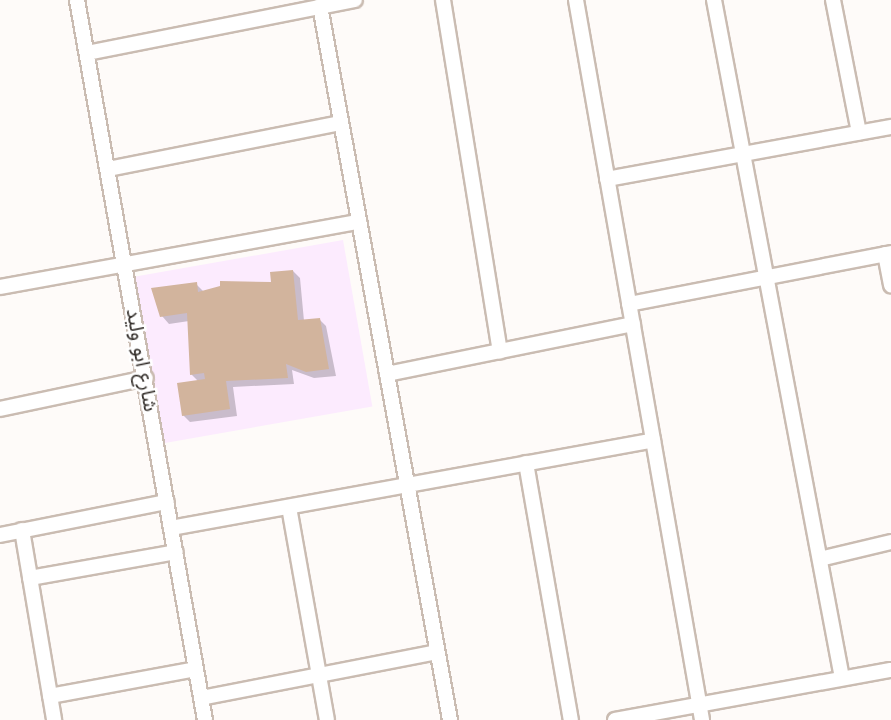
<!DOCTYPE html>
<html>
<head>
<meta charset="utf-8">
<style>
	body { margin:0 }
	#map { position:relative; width:891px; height:720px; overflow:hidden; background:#fefbf9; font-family:"Work Sans","Noto Sans Arabic",sans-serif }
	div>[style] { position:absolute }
	.education>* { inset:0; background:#fcebfe; transform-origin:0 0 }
	.shadow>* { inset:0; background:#0003 }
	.building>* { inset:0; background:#d2b49d }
	.roads { filter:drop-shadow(2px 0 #cabcb2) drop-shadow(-2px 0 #cabcb2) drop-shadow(0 2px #cabcb2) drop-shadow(0 -2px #cabcb2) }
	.street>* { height:14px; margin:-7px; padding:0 7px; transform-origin:7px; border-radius:7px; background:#fff }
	span { translate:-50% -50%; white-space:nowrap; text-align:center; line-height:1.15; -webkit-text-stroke:5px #fff; paint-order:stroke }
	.street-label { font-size:20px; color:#332e2a }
</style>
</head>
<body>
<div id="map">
	<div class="education">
		<i style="left:343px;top:240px;width:169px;height:212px;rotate:80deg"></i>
	</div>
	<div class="shadow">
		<i style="clip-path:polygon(293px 271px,300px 278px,304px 321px,319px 319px,326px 326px,336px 376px,314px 378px,292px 370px,294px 384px,233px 387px,237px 416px,190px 422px,183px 415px,199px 382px,191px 374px,189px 321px,169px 324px,162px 316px,196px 284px,204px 292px,272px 284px)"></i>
	</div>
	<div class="building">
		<i style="clip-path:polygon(293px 270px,298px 320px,320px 318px,329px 369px,306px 372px,286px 364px,288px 378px,226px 381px,230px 409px,182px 416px,177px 383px,205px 379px,204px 373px,190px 375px,187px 313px,160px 317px,151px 288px,197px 282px,198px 292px,220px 286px,220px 281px,271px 282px,270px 272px)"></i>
	</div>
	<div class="roads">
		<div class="street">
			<i style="left:77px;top:0;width:731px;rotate:79.92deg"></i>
			<i style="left:443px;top:0;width:356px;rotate:80.8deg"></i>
			<i style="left:576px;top:0;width:731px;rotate:80.07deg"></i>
			<i style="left:714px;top:0;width:690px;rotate:79.31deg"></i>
			<i style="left:833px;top:0;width:135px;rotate:78.9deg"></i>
			<i style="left:320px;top:6px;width:726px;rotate:79.68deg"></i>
			<i style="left:87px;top:53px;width:273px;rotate:-11.2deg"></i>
			<i style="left:108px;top:169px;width:237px;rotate:-11.2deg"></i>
			<i style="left:607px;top:179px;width:289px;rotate:-10.4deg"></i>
			<i style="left:885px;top:254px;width:32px;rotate:79deg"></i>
			<i style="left:0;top:287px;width:365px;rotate:-10.3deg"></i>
			<i style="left:629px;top:304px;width:267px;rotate:-11deg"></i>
			<i style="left:387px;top:374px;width:251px;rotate:-11.5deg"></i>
			<i style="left:0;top:409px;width:149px;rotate:-12deg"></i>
			<i style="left:526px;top:463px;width:261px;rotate:80.1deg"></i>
			<i style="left:289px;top:507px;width:216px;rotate:79.9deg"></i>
			<i style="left:171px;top:528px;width:490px;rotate:-10.3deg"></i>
			<i style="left:22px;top:530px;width:193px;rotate:80.4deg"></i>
			<i style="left:0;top:535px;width:170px;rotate:-11.2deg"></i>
			<i style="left:820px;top:559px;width:73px;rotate:-13.5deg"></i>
			<i style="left:30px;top:578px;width:148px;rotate:-10.1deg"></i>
			<i style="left:50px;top:696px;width:148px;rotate:-10.5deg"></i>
			<i style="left:201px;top:698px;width:240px;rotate:-11deg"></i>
			<i style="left:615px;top:720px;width:280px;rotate:-10.3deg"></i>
		</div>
	</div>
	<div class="street-label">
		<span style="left:142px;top:360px;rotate:80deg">شارع ابو وليد</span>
	</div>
</div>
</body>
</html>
